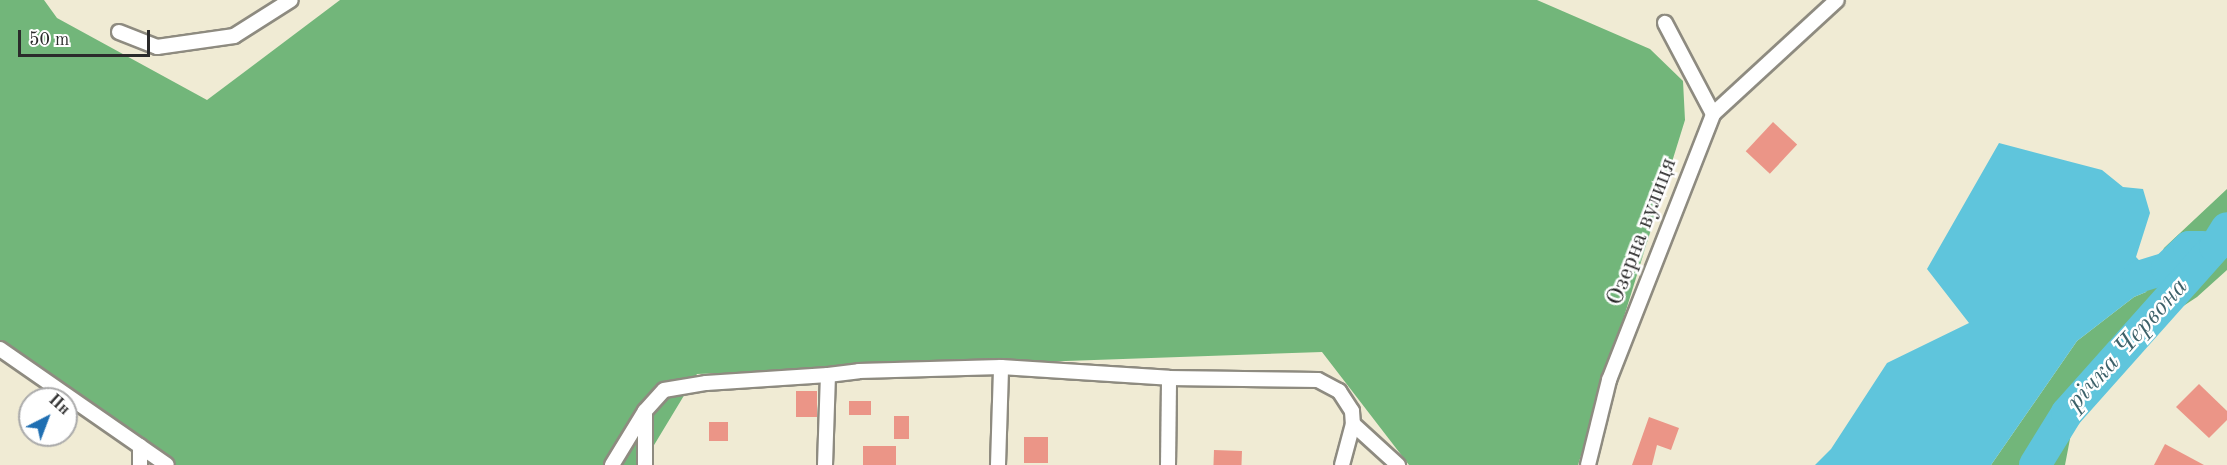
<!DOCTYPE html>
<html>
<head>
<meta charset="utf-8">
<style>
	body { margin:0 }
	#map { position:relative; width:2227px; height:465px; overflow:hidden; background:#f0ebd4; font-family:"Old Standard TT",serif }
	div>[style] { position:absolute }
	.forest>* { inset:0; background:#72b67a }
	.water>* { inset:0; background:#5fc5dc }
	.river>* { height:32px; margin:-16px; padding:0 16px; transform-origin:16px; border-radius:16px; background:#5fc5dc }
	.building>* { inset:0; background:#eb9587; transform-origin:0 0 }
	.roads { filter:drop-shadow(2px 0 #8e8b80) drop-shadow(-2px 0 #8e8b80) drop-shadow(0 2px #8e8b80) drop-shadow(0 -2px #8e8b80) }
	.street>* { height:14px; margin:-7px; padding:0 7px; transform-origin:7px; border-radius:7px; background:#fff }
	span { translate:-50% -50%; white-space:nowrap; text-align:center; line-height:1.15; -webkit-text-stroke:5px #fff; paint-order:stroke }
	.street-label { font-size:24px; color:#2b2b2b }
	.water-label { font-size:26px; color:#3d6169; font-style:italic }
	.north { position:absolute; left:18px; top:387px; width:60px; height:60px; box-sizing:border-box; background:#fff; border:2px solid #aaa; border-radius:50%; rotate:42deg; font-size:16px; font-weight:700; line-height:24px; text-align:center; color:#2b2b2b }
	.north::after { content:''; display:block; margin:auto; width:21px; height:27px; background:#1f6fb2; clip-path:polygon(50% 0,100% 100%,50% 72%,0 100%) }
	.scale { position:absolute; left:18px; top:30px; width:132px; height:27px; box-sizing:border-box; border:3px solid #2b2b2b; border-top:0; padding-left:8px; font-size:18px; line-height:21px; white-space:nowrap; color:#2b2b2b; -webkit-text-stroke:4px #fff; paint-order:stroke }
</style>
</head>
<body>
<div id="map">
	<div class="forest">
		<i style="clip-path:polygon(0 0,44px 0,57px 18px,207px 100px,340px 0,1537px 0,1650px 49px,1683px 81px,1685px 120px,1578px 465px,1409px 465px,1322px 352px,697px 374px,642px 465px,159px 465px,0 343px)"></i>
		<i style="clip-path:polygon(2227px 189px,2227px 270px,2197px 297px,2118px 349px,2074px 418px,2065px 465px,1991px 465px,2077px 341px,2134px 297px,2146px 292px,2164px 248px)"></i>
	</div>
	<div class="water">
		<i style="clip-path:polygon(1999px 143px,2102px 170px,2123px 187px,2143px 189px,2150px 213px,2136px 257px,2153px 275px,2146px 292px,2134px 297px,2077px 341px,1991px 465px,1815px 465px,1831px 449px,1887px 363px,1969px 323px,1927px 269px)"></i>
	</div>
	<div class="river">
		<i style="left:2138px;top:277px;width:30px;rotate:-17deg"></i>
		<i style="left:2167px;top:268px;width:30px;rotate:-44deg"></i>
		<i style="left:2189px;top:247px;width:14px"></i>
		<i style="left:2035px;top:465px;width:61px;rotate:-58.4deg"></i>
		<i style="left:2067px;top:413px;width:222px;rotate:-48.3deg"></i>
		<i style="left:2215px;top:247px;width:22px;rotate:-58deg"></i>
	</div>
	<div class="building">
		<i style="left:1773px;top:122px;width:33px;height:40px;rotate:43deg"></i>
		<i style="clip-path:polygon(2199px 384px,2227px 411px,2227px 420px,2209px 438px,2176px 407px)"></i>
		<i style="left:796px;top:391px;width:21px;height:26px"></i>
		<i style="left:849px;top:401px;width:22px;height:14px"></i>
		<i style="left:894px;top:416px;width:15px;height:23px"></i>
		<i style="clip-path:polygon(1649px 417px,1679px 428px,1671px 450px,1657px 445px,1652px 465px,1632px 465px)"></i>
		<i style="left:709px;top:422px;width:19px;height:19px"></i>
		<i style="left:1024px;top:437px;width:24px;height:26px"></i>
		<i style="clip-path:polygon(2165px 444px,2204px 465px,2154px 465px)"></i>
		<i style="left:863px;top:446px;width:33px;height:19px"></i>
		<i style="left:1214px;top:450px;width:28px;height:15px;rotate:2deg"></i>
	</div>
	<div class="roads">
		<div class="street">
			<i style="left:119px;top:32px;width:41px;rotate:21.5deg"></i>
			<i style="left:157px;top:47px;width:78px;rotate:-8.1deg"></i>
			<i style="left:234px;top:36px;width:67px;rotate:-32.3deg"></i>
			<i style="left:1713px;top:114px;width:168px;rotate:-42.6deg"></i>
			<i style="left:0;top:349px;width:203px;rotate:34.8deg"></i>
			<i style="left:140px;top:465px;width:19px;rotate:-90deg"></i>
			<i style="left:612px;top:465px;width:63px;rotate:-58.6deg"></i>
			<i style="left:645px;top:465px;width:54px;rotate:-90deg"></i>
			<i style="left:645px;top:411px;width:28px;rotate:-48deg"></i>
			<i style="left:664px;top:390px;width:43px;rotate:-9.5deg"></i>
			<i style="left:706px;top:383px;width:122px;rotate:-3.8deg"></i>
			<i style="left:825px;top:465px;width:90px;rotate:-88.1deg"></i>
			<i style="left:828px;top:375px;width:31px;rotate:-7deg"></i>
			<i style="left:859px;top:371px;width:142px;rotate:-1.6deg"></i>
			<i style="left:1001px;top:367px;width:168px;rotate:3.7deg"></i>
			<i style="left:1169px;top:378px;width:149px;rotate:0.8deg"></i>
			<i style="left:1318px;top:380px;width:24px;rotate:28deg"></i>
			<i style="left:1339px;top:391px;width:24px;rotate:57deg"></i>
			<i style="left:1352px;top:411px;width:13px;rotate:86deg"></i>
			<i style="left:1353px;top:424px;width:61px;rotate:42.3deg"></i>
			<i style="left:998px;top:465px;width:98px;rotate:-88.2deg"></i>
			<i style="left:1168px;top:465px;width:87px;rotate:-89.3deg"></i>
			<i style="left:1342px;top:465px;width:42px;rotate:-75deg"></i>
			<i style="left:1588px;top:465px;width:88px;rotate:-76.1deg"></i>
			<i style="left:1609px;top:380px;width:286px;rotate:-68.6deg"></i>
			<i style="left:1713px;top:114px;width:103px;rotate:-117.8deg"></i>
		</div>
	</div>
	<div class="street-label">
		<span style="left:1643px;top:232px;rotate:-69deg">Озерна вулиця</span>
	</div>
	<div class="water-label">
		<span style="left:2128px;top:345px;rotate:-48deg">річка Червона</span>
	</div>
	<div class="north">Пн</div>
	<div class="scale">50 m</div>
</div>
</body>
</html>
